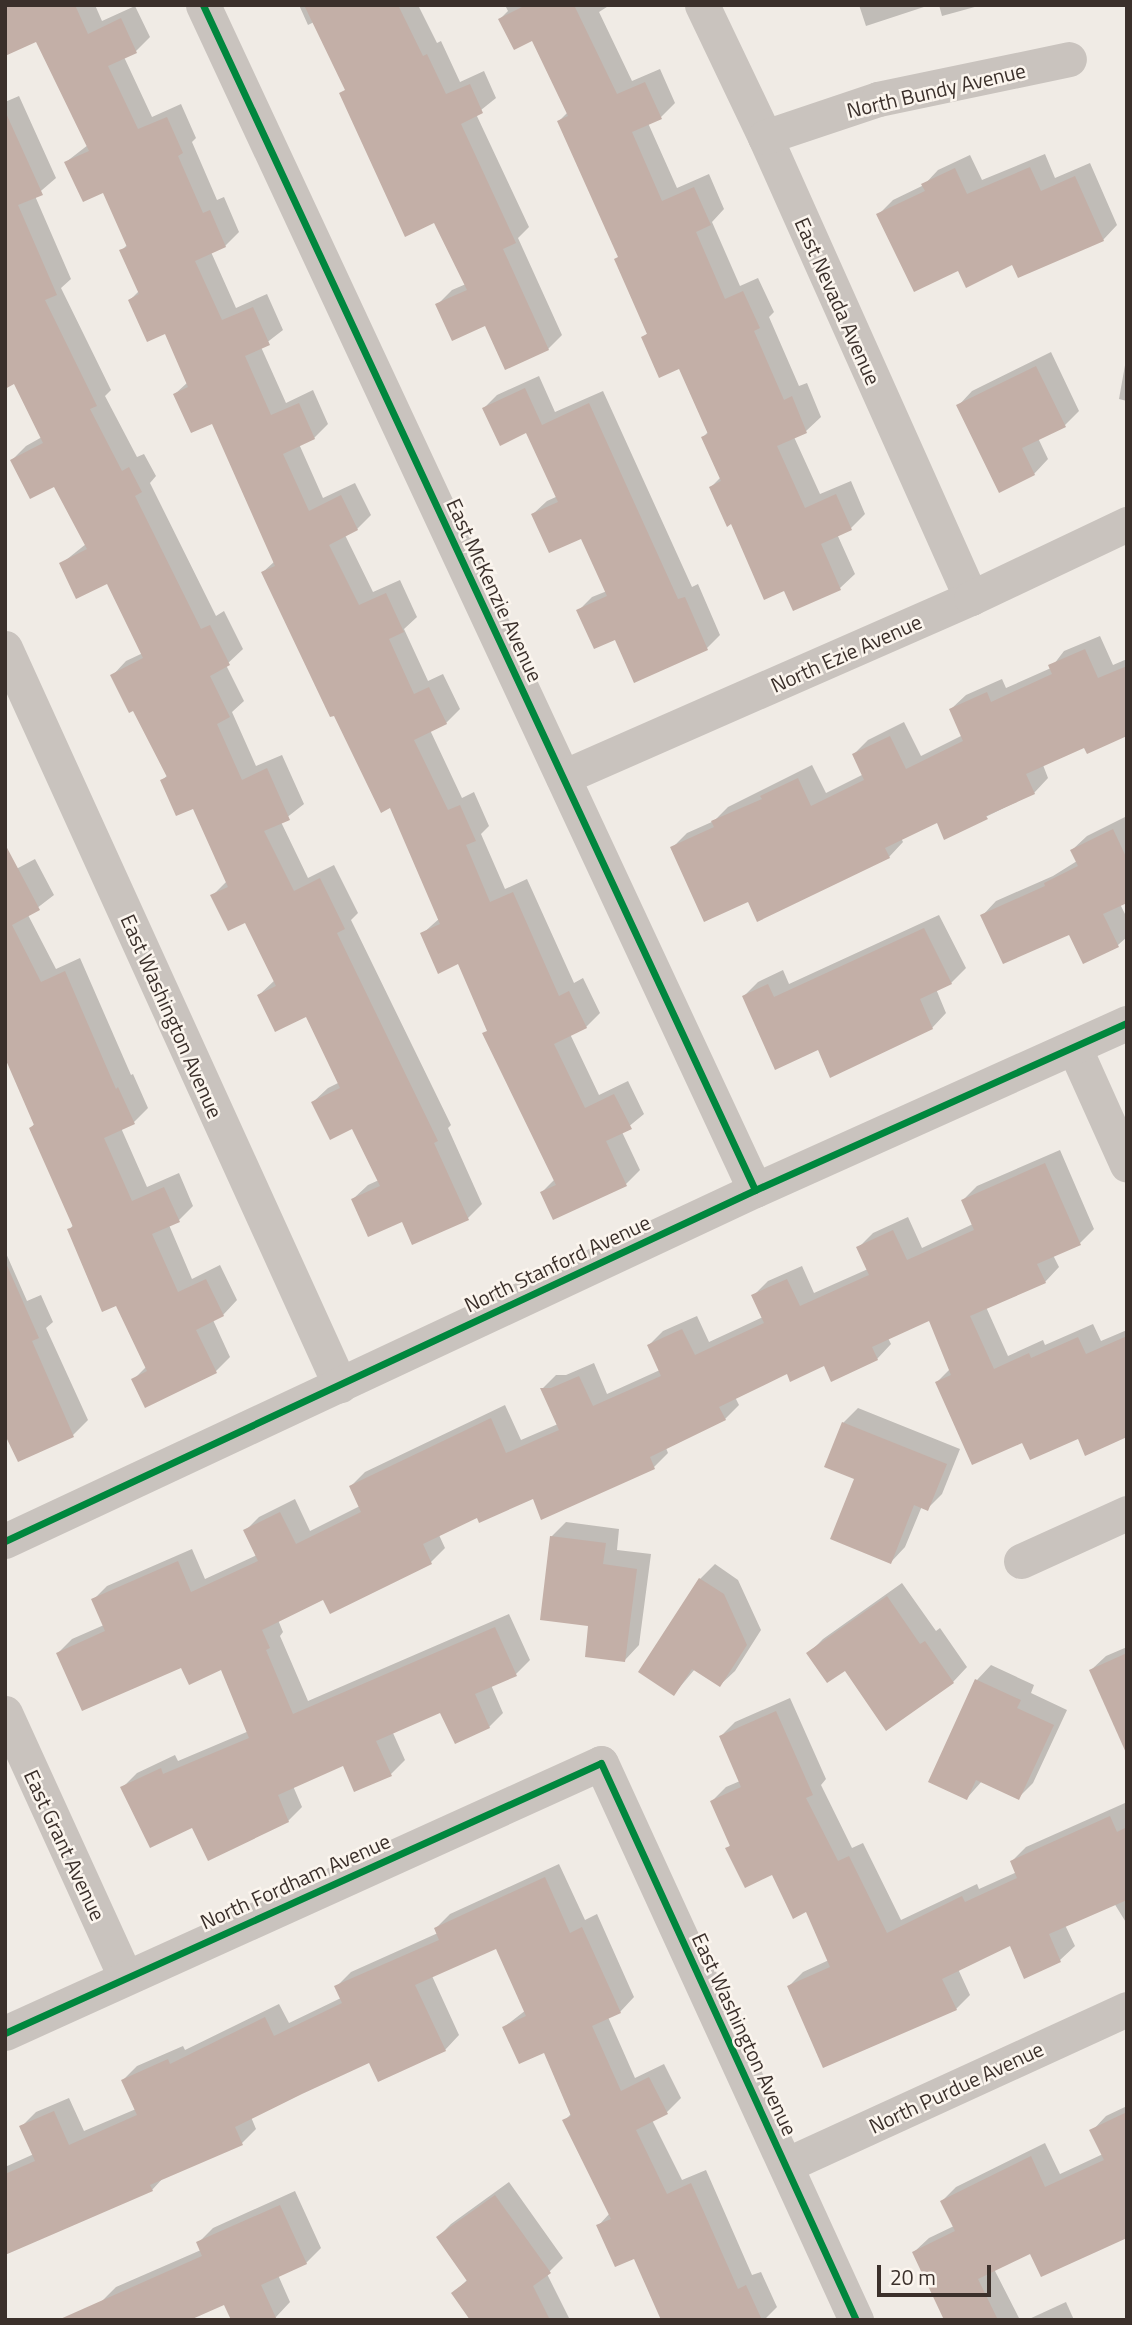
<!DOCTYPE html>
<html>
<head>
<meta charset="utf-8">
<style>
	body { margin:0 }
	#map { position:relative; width:1132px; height:2325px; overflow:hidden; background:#f0ebe5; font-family:"Titillium Web",sans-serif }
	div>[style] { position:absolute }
	.shadow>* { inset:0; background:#0003 }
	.building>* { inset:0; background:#c3afa7 }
	.minor>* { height:35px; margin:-17.5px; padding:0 17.5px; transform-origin:17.5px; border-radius:17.5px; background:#c9c3be }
	.cycleway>* { height:7px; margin:-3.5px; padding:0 3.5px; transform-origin:3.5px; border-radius:3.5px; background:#00873e }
	span { translate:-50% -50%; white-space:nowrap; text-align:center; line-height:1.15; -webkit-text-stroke:5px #fbf5ee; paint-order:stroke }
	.street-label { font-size:21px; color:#3b302b }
	.frame { position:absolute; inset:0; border:7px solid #3b302b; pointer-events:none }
	.scale { position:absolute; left:877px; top:2265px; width:114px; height:32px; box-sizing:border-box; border:4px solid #3b302b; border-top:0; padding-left:9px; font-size:21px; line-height:24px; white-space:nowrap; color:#3b302b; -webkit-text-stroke:5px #fbf5ee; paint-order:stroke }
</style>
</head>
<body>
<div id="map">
	<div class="shadow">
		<i style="clip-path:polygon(9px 5px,95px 5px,102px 21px,135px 6px,150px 37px,136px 51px,124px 57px,152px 117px,181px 104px,196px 138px,192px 142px,217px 200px,224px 197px,239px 232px,225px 246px,211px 252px,236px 308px,267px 294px,283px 330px,261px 347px,286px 403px,313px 390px,328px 424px,314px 438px,299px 444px,323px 498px,355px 483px,371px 515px,357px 529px,345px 535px,373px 592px,400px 580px,417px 617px,404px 629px,428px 681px,443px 674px,460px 709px,446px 723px,430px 730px,462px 798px,474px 792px,489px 826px,481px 834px,505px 889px,527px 879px,574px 983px,583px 978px,600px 1013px,586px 1027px,570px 1034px,599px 1095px,628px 1081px,644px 1114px,622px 1132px,640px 1170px,626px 1184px,542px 1192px,555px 1179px,458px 962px,422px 934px,440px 918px,391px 806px,263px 572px,275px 561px,213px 421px,175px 394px,188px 382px,165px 332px,130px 300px,140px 290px,122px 250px,128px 244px,104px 191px,66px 162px,88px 145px,37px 40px)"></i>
		<i style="clip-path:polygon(299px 5px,418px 5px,437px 43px,441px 41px,460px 82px,484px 71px,496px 98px,476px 114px,529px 227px,518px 238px,562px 335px,548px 349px,438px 304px,452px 290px,466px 284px,435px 220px,346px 89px,314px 22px,308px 25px)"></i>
		<i style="clip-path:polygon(505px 5px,610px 5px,599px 12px,632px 81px,660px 69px,675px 103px,661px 117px,648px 123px,677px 188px,709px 174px,724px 209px,712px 222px,740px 286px,758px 278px,774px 312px,769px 317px,799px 386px,807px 383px,821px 417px,806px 431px,794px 437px,820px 494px,851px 481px,865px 514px,851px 528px,837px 534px,855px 574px,840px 588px,785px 589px,732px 522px,711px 487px,721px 477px,703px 437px,709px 431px,680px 367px,643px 337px,648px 333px,619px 257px,559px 121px,568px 112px,533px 39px,500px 19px,508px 11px)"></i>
		<i style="clip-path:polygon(859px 5px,930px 5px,866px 26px)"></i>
		<i style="clip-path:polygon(939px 5px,982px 5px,942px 16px)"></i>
		<i style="clip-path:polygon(19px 96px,56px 178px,35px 196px,71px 279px,61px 288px,111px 390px,105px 396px,137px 457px,144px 454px,156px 476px,150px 483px,216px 616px,224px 611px,243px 649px,226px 665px,244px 701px,232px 712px,256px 766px,282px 755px,304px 804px,281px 822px,308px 878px,334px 865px,358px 913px,351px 920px,451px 1125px,448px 1128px,482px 1204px,468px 1218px,402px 1220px,353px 1199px,368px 1185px,379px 1180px,352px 1127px,313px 1102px,328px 1088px,340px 1082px,307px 1014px,259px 995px,275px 980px,246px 920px,212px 896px,227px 881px,193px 806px,162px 780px,168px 775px,134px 709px,112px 676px,126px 661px,143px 653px,107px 582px,61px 564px,86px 544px,55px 484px,12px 460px,26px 446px,42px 437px,15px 382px,5px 387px,5px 102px)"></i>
		<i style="clip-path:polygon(1045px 154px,1055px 178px,1090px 163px,1117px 225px,1103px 240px,1013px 263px,959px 268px,878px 215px,893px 200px,924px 185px,938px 170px,970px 155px,982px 180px)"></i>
		<i style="clip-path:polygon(1051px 352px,1079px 411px,1065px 425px,1038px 438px,1048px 459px,1034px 474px,958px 406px,972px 391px)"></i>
		<i style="clip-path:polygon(1127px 354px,1127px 401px,1119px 399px)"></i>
		<i style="clip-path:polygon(539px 376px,555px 412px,603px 391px,692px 587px,698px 584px,720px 635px,707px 648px,616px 638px,578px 611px,592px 597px,607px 591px,582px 536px,533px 514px,547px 501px,558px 496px,527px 431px,484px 408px,497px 395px)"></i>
		<i style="clip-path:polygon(1100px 636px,1113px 665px,1127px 659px,1127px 734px,1085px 745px,1043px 765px,1048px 778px,1034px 793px,945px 837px,938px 821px,901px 838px,903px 842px,889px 857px,749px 899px,672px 848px,687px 833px,714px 821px,728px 807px,812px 765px,826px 793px,864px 774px,854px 754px,868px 740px,904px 722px,921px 756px,963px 735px,951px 709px,966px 695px,1002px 679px,1006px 688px,1051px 668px,1064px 651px)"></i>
		<i style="clip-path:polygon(1127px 816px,1127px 901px,1120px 904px,1127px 918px,1127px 937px,1118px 945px,1084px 962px,1070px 933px,982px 916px,996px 901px,1053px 876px,1077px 861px,1072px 850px,1087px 836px)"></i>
		<i style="clip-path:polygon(35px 859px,54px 895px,28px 915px,56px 969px,80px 958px,131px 1075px,133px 1074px,148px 1108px,134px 1122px,121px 1128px,147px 1187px,179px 1173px,193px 1206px,179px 1220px,169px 1225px,192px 1279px,220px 1265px,237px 1300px,223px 1315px,213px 1320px,230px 1357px,216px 1371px,133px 1380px,146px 1367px,116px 1304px,69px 1230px,74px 1224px,31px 1128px,35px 1123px,5px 875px)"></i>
		<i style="clip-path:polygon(939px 915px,966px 968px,951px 983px,936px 989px,946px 1013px,932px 1028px,819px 1048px,744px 996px,758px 982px,783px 970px,789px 984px)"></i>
		<i style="clip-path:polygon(1060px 1150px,1094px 1229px,1080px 1243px,1053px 1255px,1059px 1267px,1045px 1282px,986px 1307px,1008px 1356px,1043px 1340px,1045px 1345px,1093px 1324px,1101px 1341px,1127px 1330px,1127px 1432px,1022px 1441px,937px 1382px,950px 1369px,930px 1319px,888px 1338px,891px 1344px,877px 1359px,825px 1363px,788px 1372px,735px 1397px,739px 1405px,725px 1419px,666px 1448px,668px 1453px,654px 1467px,534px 1497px,478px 1516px,439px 1535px,445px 1548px,431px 1562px,323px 1597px,278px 1620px,283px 1632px,280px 1636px,308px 1701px,509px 1614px,530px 1660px,516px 1674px,491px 1685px,503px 1713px,489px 1727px,441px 1710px,393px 1733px,405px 1760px,391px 1774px,343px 1764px,293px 1786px,302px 1807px,288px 1821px,192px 1826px,123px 1787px,137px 1773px,175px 1755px,178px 1761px,249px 1731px,221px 1668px,58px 1653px,72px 1639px,104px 1625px,93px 1600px,107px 1586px,192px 1549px,205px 1579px,257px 1555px,245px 1531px,259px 1517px,295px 1499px,310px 1531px,360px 1506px,351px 1486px,365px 1472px,505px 1405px,521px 1440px,558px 1424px,542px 1389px,556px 1375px,566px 1375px,594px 1363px,607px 1394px,660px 1370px,649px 1345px,663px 1331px,697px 1316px,709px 1342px,763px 1317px,753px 1296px,768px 1281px,802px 1266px,814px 1293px,868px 1269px,859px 1247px,873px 1233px,908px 1217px,922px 1248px,973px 1224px,963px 1200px,977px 1186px)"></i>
		<i style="clip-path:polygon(5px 1251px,27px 1301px,41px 1295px,53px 1322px,46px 1328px,88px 1420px,73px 1435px,19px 1460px,5px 1431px)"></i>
		<i style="clip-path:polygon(858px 1408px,960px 1449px,942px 1494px,928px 1508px,922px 1506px,905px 1547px,891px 1562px,857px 1478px,843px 1423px)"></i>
		<i style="clip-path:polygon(566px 1522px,619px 1529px,617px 1550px,651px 1554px,639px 1645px,625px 1660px,590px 1624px,551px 1537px)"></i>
		<i style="clip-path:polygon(715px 1564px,738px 1580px,761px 1630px,735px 1671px,720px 1685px,695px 1669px,674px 1694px,641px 1671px,700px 1579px)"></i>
		<i style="clip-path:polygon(902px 1583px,936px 1631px,940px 1628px,967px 1667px,953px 1682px,845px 1669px,809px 1653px,823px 1639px)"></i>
		<i style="clip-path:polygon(1127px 1647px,1127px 1751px,1091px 1670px,1106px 1656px)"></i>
		<i style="clip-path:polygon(991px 1665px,1034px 1685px,1031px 1693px,1067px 1710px,1033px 1783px,1018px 1798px,982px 1781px,967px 1798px,977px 1680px)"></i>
		<i style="clip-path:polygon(790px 1698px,826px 1779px,821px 1785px,852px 1848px,863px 1843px,901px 1920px,977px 1884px,979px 1889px,1017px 1872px,1012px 1861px,1026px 1847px,1125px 1803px,1127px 1924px,1114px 1903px,1065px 1925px,1075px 1946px,1060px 1960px,1025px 1976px,1011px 1944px,958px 1969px,970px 1995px,956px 2009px,789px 1986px,803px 1972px,829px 1960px,807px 1910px,773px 1873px,727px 1849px,731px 1844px,712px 1801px,726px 1787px,740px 1781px,721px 1736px,735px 1722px)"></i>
		<i style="clip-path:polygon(559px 1864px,585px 1920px,597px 1914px,634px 1997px,620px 2012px,608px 2017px,635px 2078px,664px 2064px,681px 2098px,667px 2112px,652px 2120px,682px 2180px,706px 2170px,752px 2275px,761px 2272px,777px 2307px,764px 2320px,663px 2320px,635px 2257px,598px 2226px,610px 2213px,564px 2121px,572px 2113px,545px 2051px,504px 2027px,526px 2010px,497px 1946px,432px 1976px,459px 2035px,445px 2050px,370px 2061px,251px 2117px,256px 2129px,242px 2143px,164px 2177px,152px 2190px,5px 2253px,5px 2167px,34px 2154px,22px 2126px,36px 2112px,69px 2098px,84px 2131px,136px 2109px,123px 2080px,137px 2066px,183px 2046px,185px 2050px,279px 2004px,289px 2023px,341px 1998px,336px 1987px,351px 1972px,438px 1933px,436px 1928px,450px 1914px)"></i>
		<i style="clip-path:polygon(1127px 2106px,1127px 2233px,1031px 2251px,994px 2269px,1020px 2320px,954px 2320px,914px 2252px,929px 2238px,954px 2226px,942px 2201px,956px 2187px,1045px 2143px,1060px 2174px,1103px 2154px,1092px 2131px,1106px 2116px)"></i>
		<i style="clip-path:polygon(509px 2182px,563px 2258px,547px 2274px,570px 2320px,494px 2320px,453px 2294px,468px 2279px,438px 2237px,451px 2224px)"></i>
		<i style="clip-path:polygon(295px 2191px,321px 2248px,306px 2263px,278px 2275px,290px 2302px,276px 2317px,225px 2303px,101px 2302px,116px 2287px,201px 2250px,198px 2243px,213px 2228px)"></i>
		<i style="clip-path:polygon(1066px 2302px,1074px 2320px,1027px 2320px)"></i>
	</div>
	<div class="building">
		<i style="clip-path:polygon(5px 5px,75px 5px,88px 34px,121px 18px,137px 53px,108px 66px,138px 129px,167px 117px,183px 153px,178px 156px,203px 213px,210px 210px,226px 247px,195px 261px,222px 320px,253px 307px,270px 345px,245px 356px,271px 415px,299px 403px,315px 439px,283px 454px,309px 511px,341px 495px,358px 530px,329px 545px,359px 605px,386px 593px,404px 632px,389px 639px,414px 694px,429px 687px,447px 724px,414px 740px,448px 810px,460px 805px,476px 841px,466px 845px,490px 902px,513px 892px,559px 996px,569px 991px,587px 1028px,554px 1044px,585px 1108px,614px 1094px,632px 1129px,606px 1141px,627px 1186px,553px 1220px,540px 1192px,556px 1185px,482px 1033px,487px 1031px,458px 964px,438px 974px,420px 933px,440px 924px,390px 808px,381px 813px,334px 716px,330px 717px,261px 572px,275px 566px,212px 424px,191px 433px,173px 394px,188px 387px,165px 334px,147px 342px,128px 300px,139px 294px,119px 250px,127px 247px,103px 193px,83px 202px,64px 162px,89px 151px,36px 42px,5px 56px)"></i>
		<i style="clip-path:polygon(304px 5px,398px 5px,423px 56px,427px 54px,446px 94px,470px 84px,483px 113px,461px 124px,516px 243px,503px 249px,549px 350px,505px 370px,485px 326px,452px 341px,435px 304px,467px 290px,434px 223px,405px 237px,339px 93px,345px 90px)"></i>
		<i style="clip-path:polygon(526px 5px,574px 5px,617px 94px,645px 82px,662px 119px,632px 132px,662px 201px,694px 187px,711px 225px,696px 232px,725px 299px,743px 291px,760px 328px,754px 331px,784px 400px,792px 396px,807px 433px,777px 446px,805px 508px,836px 494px,852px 530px,821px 544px,841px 590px,793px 611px,784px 591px,764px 600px,731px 524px,727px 527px,709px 487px,721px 481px,701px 437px,708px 434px,679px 369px,659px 378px,641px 337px,647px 334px,614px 259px,618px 257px,557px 121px,568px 116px,532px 41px,514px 50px,498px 19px)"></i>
		<i style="clip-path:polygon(5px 111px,43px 195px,18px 205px,57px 295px,45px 300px,97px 406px,90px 409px,122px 471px,129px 467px,142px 492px,135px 496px,201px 629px,210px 625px,230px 665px,210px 676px,230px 717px,217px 724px,242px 780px,267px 768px,290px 820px,264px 831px,294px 891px,320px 878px,345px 929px,337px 933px,438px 1141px,434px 1143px,469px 1220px,412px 1245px,402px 1222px,368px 1237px,351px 1199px,380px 1186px,352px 1129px,330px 1140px,311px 1102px,340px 1088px,306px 1017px,275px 1032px,257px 995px,276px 986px,245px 923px,228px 931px,210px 895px,228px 887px,193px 809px,176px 816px,160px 780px,167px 777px,133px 711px,129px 713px,110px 675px,143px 658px,107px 584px,76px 599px,59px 563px,87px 549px,54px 487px,30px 499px,10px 460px,43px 443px,14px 384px,5px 389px)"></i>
		<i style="clip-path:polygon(1030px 167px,1041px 191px,1075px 176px,1104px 241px,1018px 278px,1012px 265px,966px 288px,958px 271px,914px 292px,876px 214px,925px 191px,921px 184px,955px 168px,967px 194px)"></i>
		<i style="clip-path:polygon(1036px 366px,1066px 427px,1022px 448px,1035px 475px,999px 493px,956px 405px)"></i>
		<i style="clip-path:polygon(525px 388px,542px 425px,589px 403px,678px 599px,685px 597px,708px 650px,634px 683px,615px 640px,594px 649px,576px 610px,607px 596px,581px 539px,549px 553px,531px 514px,558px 502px,526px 433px,500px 446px,482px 408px)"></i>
		<i style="clip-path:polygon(1085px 649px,1098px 678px,1127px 666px,1127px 736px,1087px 754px,1084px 748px,1026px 774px,1035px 794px,986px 816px,988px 819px,944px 840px,937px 823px,885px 848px,890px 858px,757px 922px,748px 902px,704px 922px,670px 847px,714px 827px,711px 821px,762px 799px,760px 796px,798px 778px,811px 806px,864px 780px,852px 754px,890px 736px,906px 769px,963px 741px,949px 709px,987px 692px,991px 702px,1052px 674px,1048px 665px)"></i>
		<i style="clip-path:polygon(1113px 829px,1127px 859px,1127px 903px,1103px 914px,1119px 947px,1083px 964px,1069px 935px,1003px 964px,980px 915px,1045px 886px,1044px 883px,1078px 866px,1070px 850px)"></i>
		<i style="clip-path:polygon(5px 844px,40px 910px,12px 925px,41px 982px,65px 971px,116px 1089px,118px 1087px,135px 1124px,104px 1138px,132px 1201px,164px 1187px,180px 1222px,152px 1234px,178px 1292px,206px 1279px,224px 1316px,196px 1330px,217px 1373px,145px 1408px,131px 1379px,147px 1371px,116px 1306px,102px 1312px,67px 1229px,73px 1227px,29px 1128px,34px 1125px,5px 1058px)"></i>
		<i style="clip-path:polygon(924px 928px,952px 984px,920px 999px,933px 1029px,830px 1078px,818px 1050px,775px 1070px,742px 996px,768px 984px,774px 997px)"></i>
		<i style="clip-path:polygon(1045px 1163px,1081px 1245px,1037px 1264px,1046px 1283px,970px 1316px,994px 1369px,1029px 1353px,1031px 1358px,1078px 1337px,1086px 1354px,1127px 1336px,1127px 1437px,1085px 1456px,1078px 1439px,1030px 1460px,1022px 1443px,972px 1465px,935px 1382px,951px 1375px,929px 1321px,872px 1347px,878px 1360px,831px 1382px,824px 1366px,790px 1382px,787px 1374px,719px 1407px,726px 1420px,650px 1457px,655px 1469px,541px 1520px,533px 1499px,479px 1523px,477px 1518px,423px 1544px,432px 1564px,330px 1614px,323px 1600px,262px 1630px,270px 1648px,266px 1650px,293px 1714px,495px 1627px,517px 1676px,475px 1694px,490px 1728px,455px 1744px,440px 1713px,376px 1741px,392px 1776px,354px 1792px,343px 1766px,278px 1795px,289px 1822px,208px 1861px,192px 1828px,150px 1848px,120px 1787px,161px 1768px,163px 1774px,249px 1738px,221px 1670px,189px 1685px,181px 1668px,82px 1711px,56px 1653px,105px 1631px,91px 1599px,178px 1561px,191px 1592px,258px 1561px,243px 1530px,280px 1512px,296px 1544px,361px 1512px,349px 1486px,491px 1418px,506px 1453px,559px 1430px,540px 1388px,551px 1388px,579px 1376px,593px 1406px,661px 1376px,647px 1345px,682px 1329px,695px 1355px,764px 1323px,751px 1295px,787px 1279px,800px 1306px,869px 1275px,856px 1247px,893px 1230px,907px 1260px,974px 1230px,961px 1200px)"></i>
		<i style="clip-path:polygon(5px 1261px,39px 1338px,32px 1341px,74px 1437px,18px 1462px,5px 1435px)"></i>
		<i style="clip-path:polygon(842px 1422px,947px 1464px,928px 1511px,914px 1505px,891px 1564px,830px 1539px,854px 1479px,824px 1467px)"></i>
		<i style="clip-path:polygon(550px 1536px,606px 1543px,603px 1564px,637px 1569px,625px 1662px,585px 1657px,588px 1626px,540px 1620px)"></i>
		<i style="clip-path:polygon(699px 1578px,724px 1594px,747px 1645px,720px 1687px,692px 1669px,674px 1696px,638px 1672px)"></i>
		<i style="clip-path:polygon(887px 1596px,920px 1644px,925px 1641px,954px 1683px,886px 1731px,845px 1671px,827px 1683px,806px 1653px)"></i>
		<i style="clip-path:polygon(1127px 1653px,1127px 1755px,1089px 1670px)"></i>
		<i style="clip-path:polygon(975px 1679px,1021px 1700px,1017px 1708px,1054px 1725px,1019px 1800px,976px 1780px,967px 1800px,928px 1782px)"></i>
		<i style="clip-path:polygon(776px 1711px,813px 1795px,806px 1798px,838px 1861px,849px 1856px,887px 1933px,962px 1896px,965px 1902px,1017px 1878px,1010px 1861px,1110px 1816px,1117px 1832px,1127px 1827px,1127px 1900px,1049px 1934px,1061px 1962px,1024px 1979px,1010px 1946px,942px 1979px,957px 2010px,823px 2068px,787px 1986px,830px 1967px,806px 1912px,793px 1919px,772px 1875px,745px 1888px,725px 1848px,730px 1846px,710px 1801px,741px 1787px,719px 1736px)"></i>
		<i style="clip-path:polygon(545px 1877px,570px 1933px,582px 1927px,621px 2013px,592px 2026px,621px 2091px,649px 2077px,668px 2114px,636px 2130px,667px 2194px,691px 2183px,738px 2289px,746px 2285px,762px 2320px,661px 2320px,634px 2259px,615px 2267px,596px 2225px,611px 2219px,562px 2120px,571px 2116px,544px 2053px,519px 2064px,502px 2027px,526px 2016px,496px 1949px,415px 1985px,446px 2051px,378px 2082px,369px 2063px,302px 2094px,235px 2127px,243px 2145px,150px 2185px,153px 2191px,5px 2255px,5px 2174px,35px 2161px,19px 2126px,54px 2111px,69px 2145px,137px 2115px,121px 2080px,168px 2059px,170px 2064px,265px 2017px,274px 2036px,342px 2003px,334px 1986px,439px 1940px,434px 1928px)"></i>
		<i style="clip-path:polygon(1127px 2112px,1127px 2238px,1041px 2277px,1030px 2254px,978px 2279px,998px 2320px,944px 2320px,912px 2252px,955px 2231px,940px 2201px,1031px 2156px,1045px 2187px,1104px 2160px,1089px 2130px)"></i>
		<i style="clip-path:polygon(495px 2195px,551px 2273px,533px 2286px,550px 2320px,470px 2320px,451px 2293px,467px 2281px,436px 2237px)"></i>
		<i style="clip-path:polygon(280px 2205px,307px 2264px,261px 2285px,277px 2320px,231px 2320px,224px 2305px,190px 2320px,58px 2320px,202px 2256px,196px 2242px)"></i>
	</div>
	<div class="minor">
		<i style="left:203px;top:5px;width:1307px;rotate:65.02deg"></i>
		<i style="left:702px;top:5px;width:146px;rotate:64.5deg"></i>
		<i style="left:765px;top:137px;width:505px;rotate:65.92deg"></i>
		<i style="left:765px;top:137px;width:119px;rotate:-18.6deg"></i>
		<i style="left:878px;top:99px;width:195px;rotate:-11.8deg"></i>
		<i style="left:5px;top:648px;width:810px;rotate:65.56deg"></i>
		<i style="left:563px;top:777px;width:446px;rotate:-23.7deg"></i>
		<i style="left:971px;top:598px;width:173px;rotate:-25.4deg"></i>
		<i style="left:1074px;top:1047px;width:129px;rotate:65.8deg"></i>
		<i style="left:5px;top:1541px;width:828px;rotate:-25.08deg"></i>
		<i style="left:755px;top:1190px;width:408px;rotate:-24.2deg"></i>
		<i style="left:1021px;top:1561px;width:116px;rotate:-24.4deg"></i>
		<i style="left:5px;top:1713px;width:289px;rotate:65.5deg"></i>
		<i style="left:5px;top:2033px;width:654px;rotate:-24.37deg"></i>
		<i style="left:601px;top:1763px;width:613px;rotate:65.4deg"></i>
		<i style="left:786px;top:2165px;width:375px;rotate:-24.6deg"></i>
	</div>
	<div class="cycleway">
		<i style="left:203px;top:5px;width:1307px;rotate:65.02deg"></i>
		<i style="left:5px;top:1541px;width:828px;rotate:-25.08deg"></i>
		<i style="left:755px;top:1190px;width:408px;rotate:-24.2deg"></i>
		<i style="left:5px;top:2033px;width:654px;rotate:-24.37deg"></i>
		<i style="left:601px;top:1763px;width:613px;rotate:65.4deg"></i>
	</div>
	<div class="street-label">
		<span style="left:936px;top:90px;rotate:-13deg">North Bundy Avenue</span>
		<span style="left:838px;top:301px;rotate:66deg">East Nevada Avenue</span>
		<span style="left:495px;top:590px;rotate:65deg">East McKenzie Avenue</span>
		<span style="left:846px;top:653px;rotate:-24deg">North Ezie Avenue</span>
		<span style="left:172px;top:1016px;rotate:66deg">East Washington Avenue</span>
		<span style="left:557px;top:1263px;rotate:-25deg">North Stanford Avenue</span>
		<span style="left:65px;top:1845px;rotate:65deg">East Grant Avenue</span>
		<span style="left:295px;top:1881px;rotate:-24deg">North Fordham Avenue</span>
		<span style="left:745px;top:2034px;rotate:65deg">East Washington Avenue</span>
		<span style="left:956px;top:2087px;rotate:-25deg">North Purdue Avenue</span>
	</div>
	<div class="frame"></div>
	<div class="scale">20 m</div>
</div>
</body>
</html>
